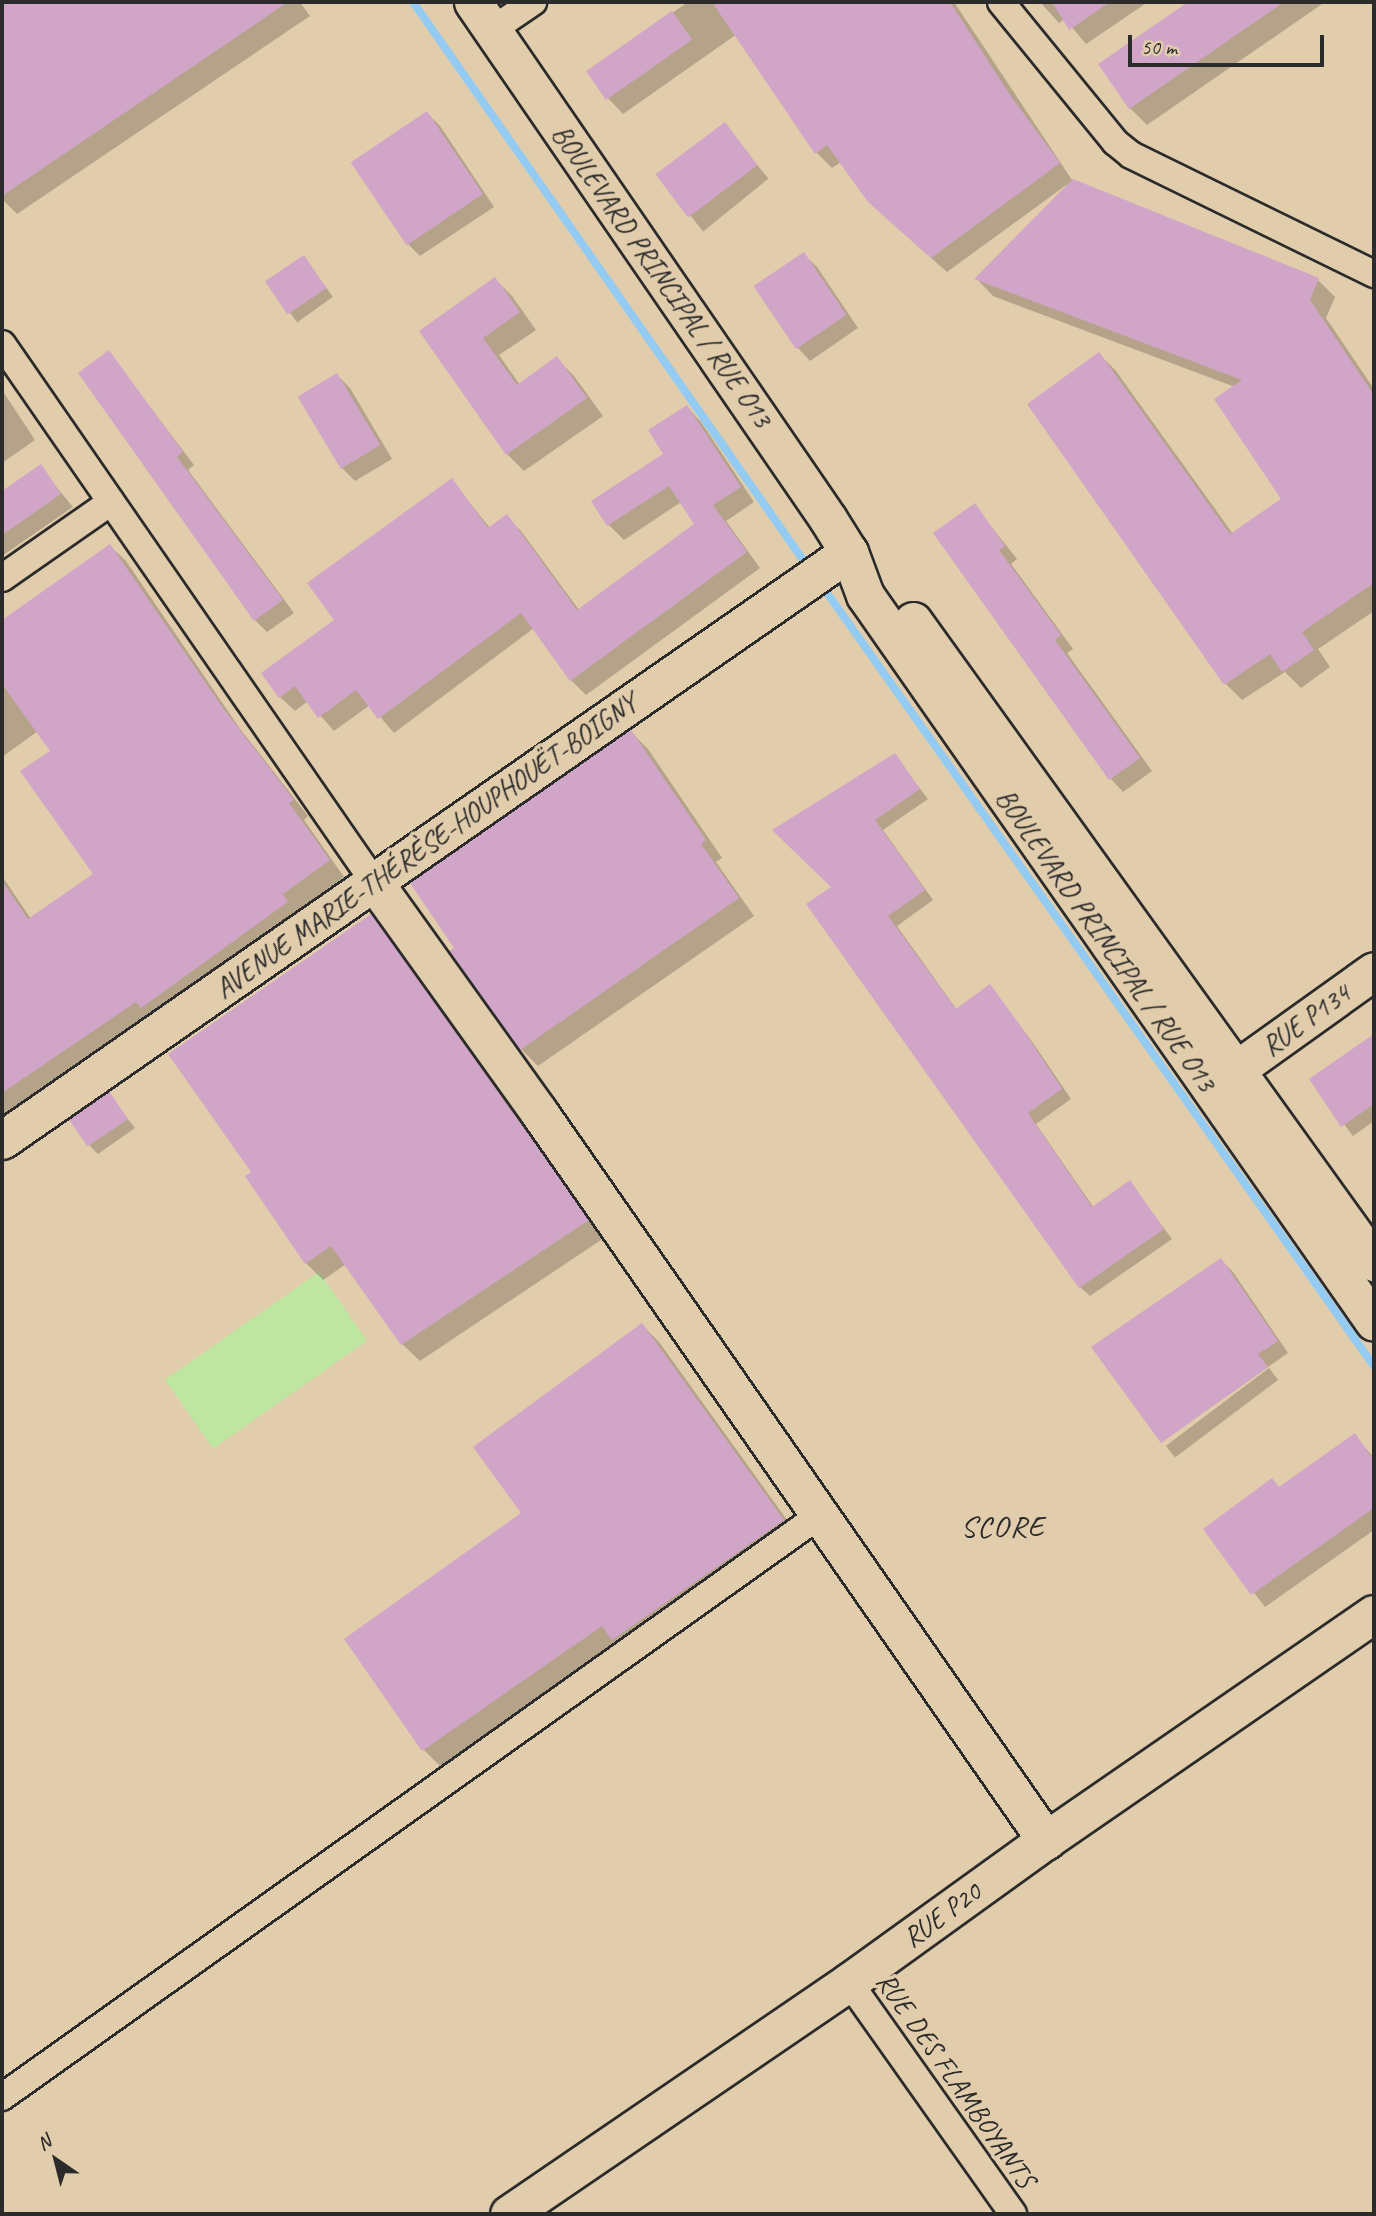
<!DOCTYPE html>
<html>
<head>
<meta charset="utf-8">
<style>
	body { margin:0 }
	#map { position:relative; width:1376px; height:2216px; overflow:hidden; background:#e1ccab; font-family:Caveat,sans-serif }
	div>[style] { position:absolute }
	.green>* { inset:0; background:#bee6a1; transform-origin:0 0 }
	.shadow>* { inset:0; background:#0003; transform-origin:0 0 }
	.stream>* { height:8px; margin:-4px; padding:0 4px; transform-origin:4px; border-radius:4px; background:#94cbf3 }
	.building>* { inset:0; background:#d1a5c8; transform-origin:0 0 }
	.roads { filter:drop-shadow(2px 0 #2b2b2b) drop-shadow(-2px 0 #2b2b2b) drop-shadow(0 2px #2b2b2b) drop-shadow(0 -2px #2b2b2b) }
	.street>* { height:26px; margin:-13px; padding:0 13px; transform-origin:13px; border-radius:13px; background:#e1ccab }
	.secondary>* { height:37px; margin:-18.5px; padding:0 18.5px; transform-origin:18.5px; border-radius:18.5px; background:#e1ccab }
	span { translate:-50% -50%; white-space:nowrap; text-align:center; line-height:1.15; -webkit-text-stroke:7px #e1ccab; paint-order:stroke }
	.street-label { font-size:28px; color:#2b2b2b }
	.neighbourhood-label { font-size:30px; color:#2b2b2b; letter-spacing:2px }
	.frame { position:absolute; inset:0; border:4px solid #2b2b2b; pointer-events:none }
	.north { position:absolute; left:21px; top:2125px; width:70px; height:70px; -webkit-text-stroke:5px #e1ccab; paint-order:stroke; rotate:325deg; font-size:19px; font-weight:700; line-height:28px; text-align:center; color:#2b2b2b }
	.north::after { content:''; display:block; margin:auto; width:24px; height:32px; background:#2b2b2b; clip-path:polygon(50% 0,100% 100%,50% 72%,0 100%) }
	.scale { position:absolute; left:1128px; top:35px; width:196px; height:32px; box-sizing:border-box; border:4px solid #2b2b2b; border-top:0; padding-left:9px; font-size:21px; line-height:24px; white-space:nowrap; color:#2b2b2b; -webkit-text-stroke:5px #e1ccab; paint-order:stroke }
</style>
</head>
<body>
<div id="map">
	<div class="green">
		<i style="left:319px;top:1272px;width:84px;height:188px;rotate:55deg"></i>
	</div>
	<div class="shadow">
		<i style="clip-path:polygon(2px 2px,300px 2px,310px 16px,17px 214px,2px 199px)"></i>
		<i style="clip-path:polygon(688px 2px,954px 2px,1072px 180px,1318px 280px,1335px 297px,1326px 318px,1374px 389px,1374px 611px,1318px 649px,1330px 667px,1301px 688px,1285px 672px,1242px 700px,1225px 683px,1099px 354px,1116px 371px,1233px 534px,1283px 499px,1235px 387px,993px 296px,977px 279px,1069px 183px,947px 272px,886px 218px,841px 162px,832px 168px,817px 153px,737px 34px,623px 114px,608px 98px,589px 71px)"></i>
		<i style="clip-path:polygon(1040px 2px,1148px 2px,1086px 44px,1065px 19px,1059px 23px)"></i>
		<i style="clip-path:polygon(1191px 2px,1325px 2px,1147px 125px,1130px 108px,1100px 65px)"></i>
		<i style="clip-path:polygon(427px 113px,440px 126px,494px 207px,420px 256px,407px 243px,354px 162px)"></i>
		<i style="left:725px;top:125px;width:69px;height:84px;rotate:51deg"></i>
		<i style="clip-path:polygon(804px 255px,817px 267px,858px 328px,810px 361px,798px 348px)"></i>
		<i style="left:304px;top:257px;width:49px;height:44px;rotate:54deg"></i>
		<i style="clip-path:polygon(495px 279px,512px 296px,536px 330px,499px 355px,520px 385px,557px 359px,574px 376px,603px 416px,524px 471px,507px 454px,421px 331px)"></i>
		<i style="clip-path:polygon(109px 353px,194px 465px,188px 470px,294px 613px,267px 632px,255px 620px)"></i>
		<i style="clip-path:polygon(337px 375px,350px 388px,392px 459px,355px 481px,342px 468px)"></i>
		<i style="clip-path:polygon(2px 390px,35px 440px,2px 463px)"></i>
		<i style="clip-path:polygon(687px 407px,701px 422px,754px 502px,726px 521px,760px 568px,586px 695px,571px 680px,534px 628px,394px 733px,370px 705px,334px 731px,308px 701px,295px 711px,280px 697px,337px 620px,452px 481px,490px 528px,506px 516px,521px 531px,579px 610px,697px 525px,681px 502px,624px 540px,609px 525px,594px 501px,665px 454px)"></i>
		<i style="clip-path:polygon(40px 467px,73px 507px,2px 556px,2px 493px)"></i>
		<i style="clip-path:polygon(974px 505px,1017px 559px,1011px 564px,1073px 649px,1067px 653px,1152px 771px,1123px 792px,1111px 779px)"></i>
		<i style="clip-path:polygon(110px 546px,126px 561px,238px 726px,308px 816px,304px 820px,344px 877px,297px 911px,303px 918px,2px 1119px,2px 876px,31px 919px,96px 874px,52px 751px,38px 731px,2px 757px,2px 622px)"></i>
		<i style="clip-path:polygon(631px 732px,648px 749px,722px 858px,716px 862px,754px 916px,538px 1066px,521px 1049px)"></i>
		<i style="clip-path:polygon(894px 755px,928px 799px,883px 830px,933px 900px,897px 926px,957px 1010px,990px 987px,1031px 1040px,1071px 1099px,1036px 1124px,1094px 1208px,1130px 1183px,1172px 1239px,1090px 1296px,1080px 1287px,834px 887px)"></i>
		<i style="clip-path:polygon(371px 916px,388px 933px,604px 1238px,420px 1361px,402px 1344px,346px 1264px,323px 1280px,306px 1263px,253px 1172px)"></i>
		<i style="clip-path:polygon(1374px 1036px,1374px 1121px,1353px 1136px,1311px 1080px)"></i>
		<i style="clip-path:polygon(108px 1094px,135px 1128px,98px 1154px,90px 1146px)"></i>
		<i style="clip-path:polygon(1221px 1260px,1233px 1272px,1288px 1353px,1162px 1441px)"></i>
		<i style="clip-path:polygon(642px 1325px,659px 1342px,800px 1538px,618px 1643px,441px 1767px,424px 1750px,523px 1513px)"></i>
		<i style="left:1269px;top:1368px;width:15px;height:129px;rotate:53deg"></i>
		<i style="clip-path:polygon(1354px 1435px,1374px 1458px,1374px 1530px,1265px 1607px,1205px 1529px,1280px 1488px)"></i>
	</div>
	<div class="stream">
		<i style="left:413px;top:2px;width:689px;rotate:55.04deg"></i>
		<i style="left:820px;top:583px;width:959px;rotate:54.72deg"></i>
	</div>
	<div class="building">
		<i style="clip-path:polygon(2px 2px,288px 2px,2px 196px)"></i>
		<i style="clip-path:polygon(712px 2px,950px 2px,1010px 95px,1060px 163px,931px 258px,868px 202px,827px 145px,815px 154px)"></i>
		<i style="clip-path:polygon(1052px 2px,1110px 2px,1069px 30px)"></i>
		<i style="clip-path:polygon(1188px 2px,1284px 2px,1129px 109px,1098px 64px)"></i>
		<i style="left:672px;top:11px;width:35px;height:105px;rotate:55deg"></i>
		<i style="left:427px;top:111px;width:100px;height:92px;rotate:56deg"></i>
		<i style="left:725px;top:122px;width:54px;height:87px;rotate:53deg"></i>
		<i style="clip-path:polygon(1073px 179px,1319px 278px,1310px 300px,1374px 395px,1374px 583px,1302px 632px,1314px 650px,1282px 672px,1270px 654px,1224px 685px,1027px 404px,1099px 352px,1230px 534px,1281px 499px,1214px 399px,1242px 380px,974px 279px)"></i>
		<i style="left:804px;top:252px;width:76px;height:61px;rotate:56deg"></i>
		<i style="left:304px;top:255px;width:40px;height:47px;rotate:56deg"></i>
		<i style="clip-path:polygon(495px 277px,520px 312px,483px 338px,517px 385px,557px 356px,587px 398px,506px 455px,419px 331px)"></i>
		<i style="clip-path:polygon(109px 350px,183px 452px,177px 457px,283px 600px,254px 621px,78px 373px)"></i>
		<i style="left:337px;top:373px;width:84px;height:46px;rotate:59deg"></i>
		<i style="clip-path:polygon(687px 405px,741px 487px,713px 505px,747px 552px,570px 681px,521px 613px,378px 719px,356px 690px,318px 718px,295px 686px,279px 698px,261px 673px,334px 620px,307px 583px,452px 478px,488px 528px,507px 514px,577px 610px,694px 524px,669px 486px,607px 526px,591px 501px,663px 454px,648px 430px)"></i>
		<i style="clip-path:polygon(41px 464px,61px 494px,2px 535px,2px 491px)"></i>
		<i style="clip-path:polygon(975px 503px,1005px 546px,999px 550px,1061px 635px,1055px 640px,1140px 758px,1109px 780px,933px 533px)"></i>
		<i style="clip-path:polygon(110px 544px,223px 708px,294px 800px,289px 803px,330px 860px,283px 894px,288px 902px,141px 1008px,136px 1002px,2px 1093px,2px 881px,28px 919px,93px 874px,20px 771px,50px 751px,2px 684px,2px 620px)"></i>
		<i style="clip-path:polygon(631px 730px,706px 840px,701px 844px,739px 898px,520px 1050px,449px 951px,454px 948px,410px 883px)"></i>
		<i style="clip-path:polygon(895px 753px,920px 789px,875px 820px,925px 890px,888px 916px,956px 1009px,990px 984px,1022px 1028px,1062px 1089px,1028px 1113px,1092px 1207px,1130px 1180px,1164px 1229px,1079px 1288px,806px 904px,831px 887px,772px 830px)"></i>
		<i style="clip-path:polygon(371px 914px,589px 1220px,401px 1345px,331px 1246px,305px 1264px,245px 1176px,251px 1172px,168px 1054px)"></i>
		<i style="clip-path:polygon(1374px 1034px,1374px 1104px,1341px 1127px,1309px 1079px)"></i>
		<i style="left:109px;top:1091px;width:34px;height:49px;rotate:56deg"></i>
		<i style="clip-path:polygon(1221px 1258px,1278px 1341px,1258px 1354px,1268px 1367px,1161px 1443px,1091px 1347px)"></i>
		<i style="clip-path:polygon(642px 1323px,784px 1520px,612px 1640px,602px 1626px,422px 1751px,344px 1639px,521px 1513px,473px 1447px)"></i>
		<i style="clip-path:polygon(1355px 1433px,1374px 1461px,1374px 1508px,1251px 1595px,1203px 1529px,1272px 1478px,1279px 1487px)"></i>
	</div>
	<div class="roads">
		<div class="street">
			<i style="left:1001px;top:2px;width:181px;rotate:50.8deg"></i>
			<i style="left:1115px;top:142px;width:21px;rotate:39deg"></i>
			<i style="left:1131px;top:155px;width:271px;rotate:26.1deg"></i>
			<i style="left:492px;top:30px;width:50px;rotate:-34.3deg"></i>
			<i style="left:2px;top:344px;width:654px;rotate:55.34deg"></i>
			<i style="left:2px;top:578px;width:133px;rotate:-34.9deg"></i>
			<i style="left:849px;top:1982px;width:284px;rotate:54.7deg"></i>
			<i style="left:2px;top:2097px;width:1004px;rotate:-35.43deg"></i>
		</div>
		<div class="secondary">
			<i style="left:473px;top:2px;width:627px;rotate:55.52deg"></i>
			<i style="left:828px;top:519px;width:39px;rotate:58deg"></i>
			<i style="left:849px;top:552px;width:46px;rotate:69.6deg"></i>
			<i style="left:865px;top:595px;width:887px;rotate:55deg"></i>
			<i style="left:913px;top:621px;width:790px;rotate:54.28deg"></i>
			<i style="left:374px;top:882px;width:282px;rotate:54.4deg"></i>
			<i style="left:538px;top:1111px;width:889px;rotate:55.13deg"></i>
			<i style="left:1237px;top:1069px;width:168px;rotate:-35.6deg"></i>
			<i style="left:2px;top:1140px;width:1031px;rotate:-34.77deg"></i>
			<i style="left:509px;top:2214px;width:412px;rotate:-34.3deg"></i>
			<i style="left:849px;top:1982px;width:243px;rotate:-35.8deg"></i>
			<i style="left:1046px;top:1840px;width:398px;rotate:-34.6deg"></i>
		</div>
	</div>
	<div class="street-label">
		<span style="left:662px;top:276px;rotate:55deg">BOULEVARD PRINCIPAL / RUE O13</span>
		<span style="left:426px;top:846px;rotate:-35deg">AVENUE MARIE-THÉRÈSE-HOUPHOUËT-BOIGNY</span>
		<span style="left:1106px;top:940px;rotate:55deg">BOULEVARD PRINCIPAL / RUE O13</span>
		<span style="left:1306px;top:1020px;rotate:-36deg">RUE P134</span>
		<span style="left:942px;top:1915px;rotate:-36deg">RUE P20</span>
		<span style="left:956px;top:2080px;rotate:55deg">RUE DES FLAMBOYANTS</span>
	</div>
	<div class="neighbourhood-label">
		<span style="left:1003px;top:1526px">SCORE</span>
	</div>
	<div class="frame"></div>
	<div class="north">N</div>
	<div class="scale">50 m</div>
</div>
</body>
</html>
